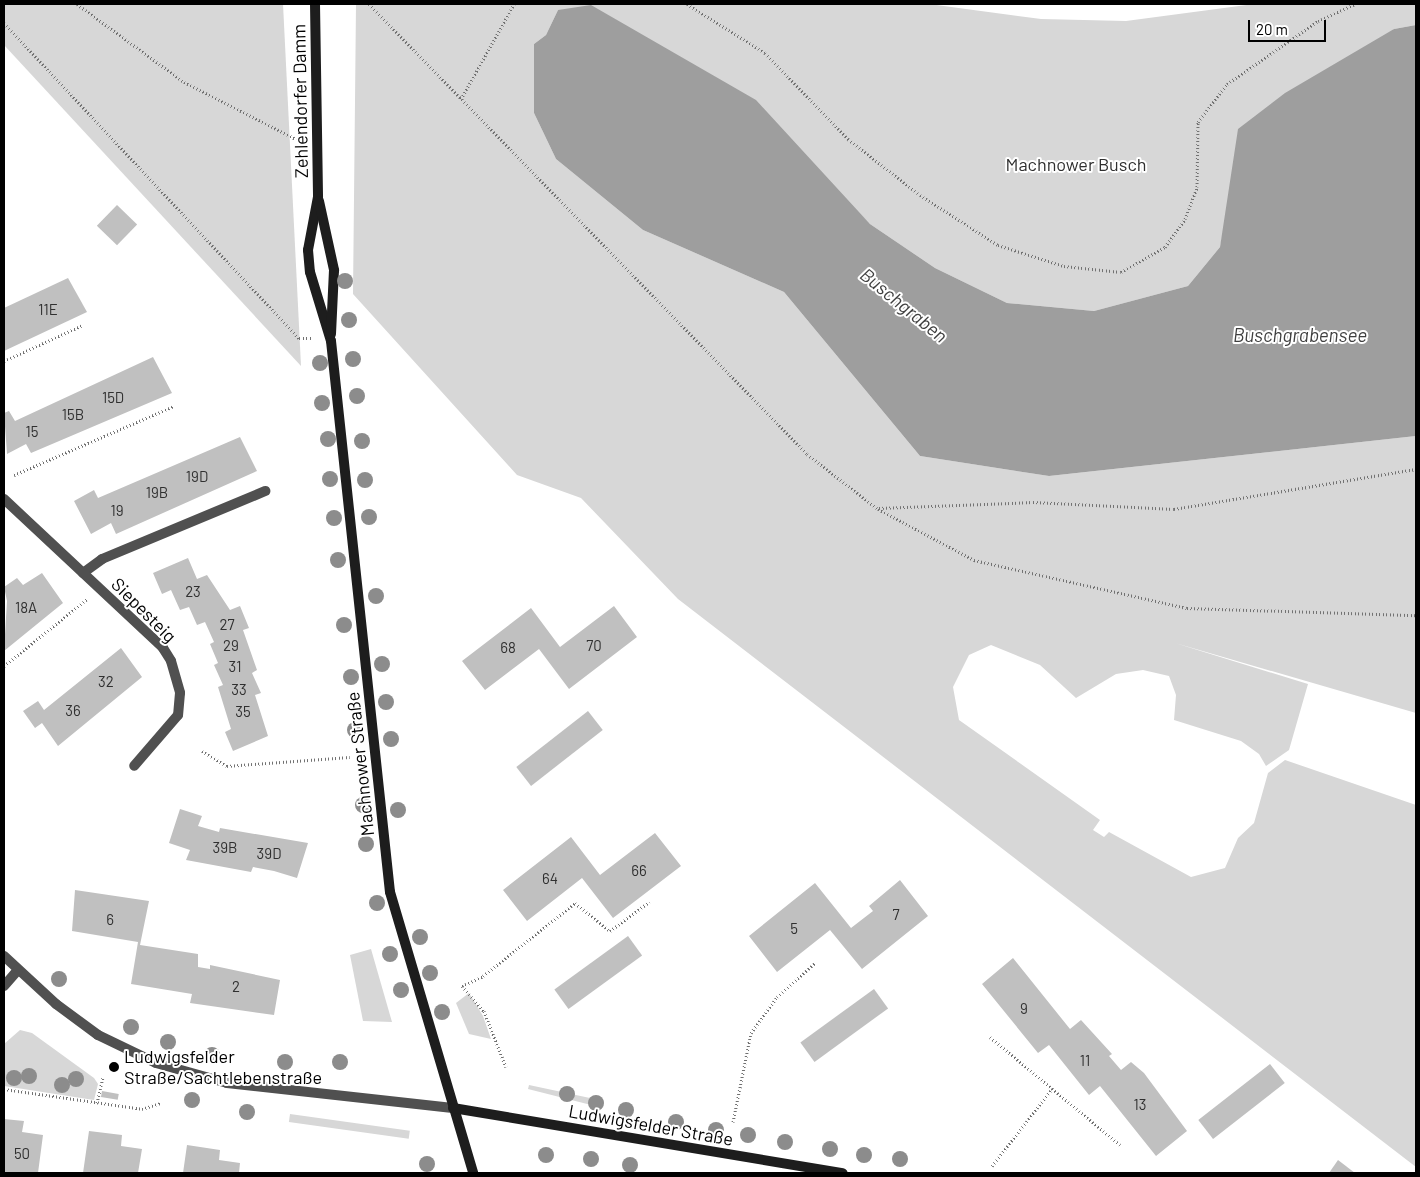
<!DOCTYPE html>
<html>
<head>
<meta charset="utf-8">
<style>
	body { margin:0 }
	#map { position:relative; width:1420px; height:1177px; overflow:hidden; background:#fff; font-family:Barlow,sans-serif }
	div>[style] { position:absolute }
	.green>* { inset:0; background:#d7d7d7; transform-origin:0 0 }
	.water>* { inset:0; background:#9e9e9e }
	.building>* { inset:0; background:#c0c0c0; transform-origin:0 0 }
	.path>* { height:3px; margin-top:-1.5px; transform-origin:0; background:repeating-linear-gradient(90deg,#727272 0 1px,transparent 0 3.5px) }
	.lane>* { height:10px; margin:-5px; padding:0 5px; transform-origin:5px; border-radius:5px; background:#505050 }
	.street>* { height:10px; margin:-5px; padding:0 5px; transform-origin:5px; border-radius:5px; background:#505050 }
	.secondary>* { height:10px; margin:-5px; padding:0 5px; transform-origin:5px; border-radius:5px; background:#1d1d1d }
	.trees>* { width:16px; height:16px; margin:-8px; border-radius:50%; background:#8c8c8c }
	.dots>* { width:14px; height:14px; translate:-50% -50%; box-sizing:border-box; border:2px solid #fff; border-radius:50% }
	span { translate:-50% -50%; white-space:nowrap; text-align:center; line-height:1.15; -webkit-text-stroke:4px #fff; paint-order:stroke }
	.number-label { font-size:15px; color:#303030 }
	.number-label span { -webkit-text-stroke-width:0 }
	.street-label { font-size:18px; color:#000 }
	.park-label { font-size:18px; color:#2e2e2e }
	.poi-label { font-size:18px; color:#000 }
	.left { translate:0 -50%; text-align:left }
	.water-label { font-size:19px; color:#3f3f3f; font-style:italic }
	.frame { position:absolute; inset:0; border:5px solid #000; pointer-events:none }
	.scale { position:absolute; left:1248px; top:20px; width:78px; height:22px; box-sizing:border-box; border:2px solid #000; border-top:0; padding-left:6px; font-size:15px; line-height:18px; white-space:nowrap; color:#000; -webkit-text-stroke:4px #fff; paint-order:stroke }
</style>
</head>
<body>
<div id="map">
	<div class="green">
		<i style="clip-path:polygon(4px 4px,283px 4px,301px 366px,4px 45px)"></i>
		<i style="clip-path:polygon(356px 4px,929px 4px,1041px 19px,1126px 21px,1254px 4px,1416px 4px,1416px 25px,1394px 29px,1230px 198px,1220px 247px,1188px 286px,1094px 311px,1007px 303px,935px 268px,870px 224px,831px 185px,558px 10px,546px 35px,534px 44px,534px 113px,556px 159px,643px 230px,784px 292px,920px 456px,1049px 476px,1416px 436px,1416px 713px,1175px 643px,1308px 684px,1289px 750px,1266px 766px,1259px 754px,1241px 741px,1174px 720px,1176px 695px,1169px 676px,1143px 670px,1116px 674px,1076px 698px,1040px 665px,991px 645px,969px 655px,953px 687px,959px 720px,1100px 820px,1093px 830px,1104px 837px,1109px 832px,1191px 877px,1225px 868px,1238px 838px,1254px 823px,1268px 773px,1285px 760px,1416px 805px,1416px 1167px,678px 599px,581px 498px,517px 475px,353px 294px)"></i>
		<i style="clip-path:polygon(371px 949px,392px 1022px,363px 1021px,350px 955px)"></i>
		<i style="clip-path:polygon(469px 993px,483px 1016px,491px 1039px,469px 1034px,456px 1003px)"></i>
		<i style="clip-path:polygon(20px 1030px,32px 1033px,94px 1078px,98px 1084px,94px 1100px,4px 1086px,4px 1044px)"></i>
		<i style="clip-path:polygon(529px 1085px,604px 1101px,603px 1108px,528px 1089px)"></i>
		<i style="left:290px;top:1114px;width:121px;height:8px;rotate:8deg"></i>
	</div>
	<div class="water">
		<i style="clip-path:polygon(591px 5px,756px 100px,870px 224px,935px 268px,1007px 303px,1094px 311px,1188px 286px,1220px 247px,1238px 129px,1285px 93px,1394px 29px,1416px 25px,1416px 436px,1049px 476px,920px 456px,784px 292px,643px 230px,556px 159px,534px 113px,534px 44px,546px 35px,558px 10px)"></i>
	</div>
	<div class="building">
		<i style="left:117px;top:205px;width:28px;height:29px;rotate:44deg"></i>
		<i style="clip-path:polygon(68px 278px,87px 312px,4px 351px,4px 308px)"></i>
		<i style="clip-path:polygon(153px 357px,172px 393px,31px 453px,26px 444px,7px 454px,4px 413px,9px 411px,15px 421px)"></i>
		<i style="clip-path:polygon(240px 437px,257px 471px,116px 534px,111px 523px,91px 534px,74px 501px,94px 490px,98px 498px)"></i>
		<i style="clip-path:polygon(188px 558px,197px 579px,207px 575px,230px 610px,240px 606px,249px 628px,243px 630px,257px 670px,252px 673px,261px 693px,255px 695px,268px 736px,233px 751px,225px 732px,231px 729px,218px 687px,223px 685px,214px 665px,218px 663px,210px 644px,214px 642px,205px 622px,197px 625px,189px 607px,180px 610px,171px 590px,162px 594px,153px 573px)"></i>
		<i style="clip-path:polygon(42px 573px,63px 603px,4px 651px,7px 601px,4px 587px,17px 578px,23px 585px)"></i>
		<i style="clip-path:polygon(614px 606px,637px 637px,569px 689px,539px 649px,485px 690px,462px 661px,531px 608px,560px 647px)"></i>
		<i style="clip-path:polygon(121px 648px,142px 677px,58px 746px,42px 723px,35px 728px,23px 711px,38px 701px,44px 710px)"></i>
		<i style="left:588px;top:711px;width:24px;height:91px;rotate:52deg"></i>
		<i style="clip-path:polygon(180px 809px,202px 816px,198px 826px,219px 832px,220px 828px,308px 843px,297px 878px,274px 871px,253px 867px,251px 872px,186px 860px,190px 850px,169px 843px)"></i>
		<i style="clip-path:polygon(655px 833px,681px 866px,613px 918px,582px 878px,527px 921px,503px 890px,571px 837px,600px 875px)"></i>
		<i style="clip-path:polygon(900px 880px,928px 916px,862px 969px,830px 930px,777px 972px,749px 936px,815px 883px,851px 928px,873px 911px,869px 906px)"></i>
		<i style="clip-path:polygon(75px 890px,149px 901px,140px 945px,198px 954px,198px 967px,210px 969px,210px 965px,280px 980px,274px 1015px,190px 1003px,192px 994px,131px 984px,138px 942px,72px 931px)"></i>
		<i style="left:628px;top:936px;width:24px;height:91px;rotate:54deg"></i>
		<i style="clip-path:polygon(1013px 958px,1070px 1029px,1081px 1020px,1112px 1054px,1109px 1056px,1121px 1070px,1131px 1062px,1144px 1073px,1187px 1131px,1156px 1156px,1100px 1086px,1089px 1095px,1049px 1045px,1038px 1053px,982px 984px)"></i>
		<i style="left:874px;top:989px;width:24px;height:91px;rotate:54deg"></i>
		<i style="left:1270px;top:1064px;width:24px;height:91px;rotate:52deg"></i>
		<i style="left:102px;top:1091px;width:17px;height:6px;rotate:10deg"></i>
		<i style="clip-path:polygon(4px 1119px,24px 1121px,22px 1132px,43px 1135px,38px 1173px,4px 1173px)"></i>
		<i style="clip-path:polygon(89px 1131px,122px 1135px,121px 1146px,142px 1149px,138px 1173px,83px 1173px)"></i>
		<i style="clip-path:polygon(187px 1145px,220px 1150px,219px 1160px,240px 1163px,239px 1173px,183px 1173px)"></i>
		<i style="clip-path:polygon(1338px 1160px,1355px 1173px,1329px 1173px)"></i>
	</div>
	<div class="path">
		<i style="left:77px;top:4px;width:132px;rotate:36.1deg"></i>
		<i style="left:184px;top:82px;width:126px;rotate:27deg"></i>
		<i style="left:369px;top:4px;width:628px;rotate:45.77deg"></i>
		<i style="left:807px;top:454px;width:90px;rotate:37.8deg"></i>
		<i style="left:878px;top:509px;width:109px;rotate:28deg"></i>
		<i style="left:974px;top:560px;width:218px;rotate:12.7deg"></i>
		<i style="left:1187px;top:608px;width:229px;rotate:1.8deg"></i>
		<i style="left:687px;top:4px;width:92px;rotate:32.1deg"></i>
		<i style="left:765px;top:53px;width:120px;rotate:46deg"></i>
		<i style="left:848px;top:139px;width:91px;rotate:37.9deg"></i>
		<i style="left:920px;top:195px;width:93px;rotate:32.7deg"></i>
		<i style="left:998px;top:245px;width:69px;rotate:17.7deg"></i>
		<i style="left:1064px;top:266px;width:57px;rotate:6deg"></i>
		<i style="left:1121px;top:272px;width:51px;rotate:-29.6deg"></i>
		<i style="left:1165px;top:247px;width:34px;rotate:-54deg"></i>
		<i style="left:1185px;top:219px;width:34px;rotate:-69deg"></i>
		<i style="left:1197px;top:187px;width:65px;rotate:-89.1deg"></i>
		<i style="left:1198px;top:122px;width:48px;rotate:-52.7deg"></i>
		<i style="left:1227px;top:84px;width:111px;rotate:-34.7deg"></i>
		<i style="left:1318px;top:21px;width:41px;rotate:-24.7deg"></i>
		<i style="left:4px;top:23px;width:432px;rotate:46.9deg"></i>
		<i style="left:299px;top:338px;width:13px"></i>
		<i style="left:461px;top:99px;width:109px;rotate:-60.8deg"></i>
		<i style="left:4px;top:361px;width:87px;rotate:-24.5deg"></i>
		<i style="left:14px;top:475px;width:174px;rotate:-23.3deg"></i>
		<i style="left:879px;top:508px;width:154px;rotate:-2.2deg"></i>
		<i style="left:1033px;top:502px;width:141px;rotate:2.8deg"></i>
		<i style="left:1174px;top:509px;width:245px;rotate:-9.4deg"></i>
		<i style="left:4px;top:666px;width:107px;rotate:-38.9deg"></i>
		<i style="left:202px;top:751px;width:29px;rotate:31deg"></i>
		<i style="left:227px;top:766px;width:123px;rotate:-4.2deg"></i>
		<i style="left:462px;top:986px;width:23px;rotate:-25deg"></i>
		<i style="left:483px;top:976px;width:117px;rotate:-38.4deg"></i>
		<i style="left:575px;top:903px;width:45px;rotate:38.7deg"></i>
		<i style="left:610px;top:931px;width:49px;rotate:-36.6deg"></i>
		<i style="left:462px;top:986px;width:33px;rotate:49deg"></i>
		<i style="left:484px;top:1011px;width:60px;rotate:68.6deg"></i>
		<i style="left:990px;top:1037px;width:169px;rotate:39.7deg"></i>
		<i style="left:4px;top:1089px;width:139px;rotate:8.2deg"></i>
		<i style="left:142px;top:1109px;width:20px;rotate:-18deg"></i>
		<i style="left:97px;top:1103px;width:26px;rotate:-77deg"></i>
		<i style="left:733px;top:1122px;width:91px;rotate:-78.6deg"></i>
		<i style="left:751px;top:1033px;width:44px;rotate:-54.2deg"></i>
		<i style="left:777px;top:997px;width:52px;rotate:-41.9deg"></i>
		<i style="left:992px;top:1166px;width:98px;rotate:-52.1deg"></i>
	</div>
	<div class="lane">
		<i style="left:83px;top:573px;width:24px;rotate:-36deg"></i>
		<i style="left:102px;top:559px;width:177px;rotate:-22.6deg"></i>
	</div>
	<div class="street">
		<i style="left:4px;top:499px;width:218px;rotate:43.1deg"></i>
		<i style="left:163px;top:648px;width:15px;rotate:58deg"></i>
		<i style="left:171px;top:661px;width:33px;rotate:74deg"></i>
		<i style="left:180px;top:693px;width:22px;rotate:95deg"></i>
		<i style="left:178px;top:715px;width:67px;rotate:130.8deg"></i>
		<i style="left:4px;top:956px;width:71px;rotate:42.7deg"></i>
		<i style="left:56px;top:1004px;width:52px;rotate:36.4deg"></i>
		<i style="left:98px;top:1035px;width:64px;rotate:25.8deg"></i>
		<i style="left:156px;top:1063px;width:74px;rotate:15.7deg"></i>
		<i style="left:227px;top:1083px;width:227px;rotate:6.3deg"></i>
		<i style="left:4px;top:986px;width:21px;rotate:-49deg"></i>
	</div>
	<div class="secondary">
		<i style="left:315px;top:4px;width:193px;rotate:89.1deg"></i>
		<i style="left:318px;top:197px;width:54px;rotate:100.7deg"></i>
		<i style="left:308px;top:250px;width:22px;rotate:85deg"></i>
		<i style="left:310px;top:272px;width:72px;rotate:73.1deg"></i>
		<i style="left:331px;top:341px;width:554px;rotate:83.89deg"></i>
		<i style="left:390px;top:892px;width:293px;rotate:73.5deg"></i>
		<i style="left:319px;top:201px;width:71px;rotate:77.7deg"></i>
		<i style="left:334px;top:270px;width:64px;rotate:92.7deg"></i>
		<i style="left:453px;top:1108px;width:395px;rotate:9.5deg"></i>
	</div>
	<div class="trees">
		<i style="left:345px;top:281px"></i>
		<i style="left:349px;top:320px"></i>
		<i style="left:353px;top:359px"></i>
		<i style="left:320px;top:363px"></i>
		<i style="left:357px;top:396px"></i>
		<i style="left:322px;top:403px"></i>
		<i style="left:328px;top:439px"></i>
		<i style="left:362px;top:441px"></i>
		<i style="left:330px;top:479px"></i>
		<i style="left:365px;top:480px"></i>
		<i style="left:369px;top:517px"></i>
		<i style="left:334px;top:518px"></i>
		<i style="left:338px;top:560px"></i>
		<i style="left:376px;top:596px"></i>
		<i style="left:344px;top:625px"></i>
		<i style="left:382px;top:664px"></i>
		<i style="left:351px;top:677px"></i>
		<i style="left:386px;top:702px"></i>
		<i style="left:355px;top:730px"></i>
		<i style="left:391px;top:739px"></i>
		<i style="left:363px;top:805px"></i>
		<i style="left:398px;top:810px"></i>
		<i style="left:366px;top:844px"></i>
		<i style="left:377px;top:903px"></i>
		<i style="left:420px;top:937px"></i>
		<i style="left:390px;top:954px"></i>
		<i style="left:430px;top:973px"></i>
		<i style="left:59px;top:979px"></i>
		<i style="left:401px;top:990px"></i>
		<i style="left:442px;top:1012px"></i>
		<i style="left:131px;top:1027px"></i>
		<i style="left:168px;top:1042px"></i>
		<i style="left:212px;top:1055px"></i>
		<i style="left:285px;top:1062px"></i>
		<i style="left:340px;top:1062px"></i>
		<i style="left:29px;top:1076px"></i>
		<i style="left:14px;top:1078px"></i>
		<i style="left:76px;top:1079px"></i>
		<i style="left:62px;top:1085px"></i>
		<i style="left:567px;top:1094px"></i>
		<i style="left:192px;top:1100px"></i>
		<i style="left:596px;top:1103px"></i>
		<i style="left:626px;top:1110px"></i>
		<i style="left:247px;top:1112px"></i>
		<i style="left:676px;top:1122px"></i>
		<i style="left:716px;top:1130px"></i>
		<i style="left:748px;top:1135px"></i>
		<i style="left:785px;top:1142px"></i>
		<i style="left:830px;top:1149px"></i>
		<i style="left:546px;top:1155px"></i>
		<i style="left:864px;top:1155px"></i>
		<i style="left:591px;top:1159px"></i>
		<i style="left:900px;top:1159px"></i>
		<i style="left:427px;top:1164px"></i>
		<i style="left:630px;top:1165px"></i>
	</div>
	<div class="dots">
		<i style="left:114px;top:1067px;background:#000"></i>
	</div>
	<div class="number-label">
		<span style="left:48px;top:310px">11E</span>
		<span style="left:113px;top:398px">15D</span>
		<span style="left:73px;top:415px">15B</span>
		<span style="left:32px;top:432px">15</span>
		<span style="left:197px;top:477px">19D</span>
		<span style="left:157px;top:493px">19B</span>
		<span style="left:117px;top:511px">19</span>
		<span style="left:193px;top:592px">23</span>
		<span style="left:26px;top:608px">18A</span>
		<span style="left:227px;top:625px">27</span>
		<span style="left:231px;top:646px">29</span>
		<span style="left:594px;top:646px">70</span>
		<span style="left:508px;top:648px">68</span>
		<span style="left:235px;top:667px">31</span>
		<span style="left:106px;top:682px">32</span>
		<span style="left:239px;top:690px">33</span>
		<span style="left:73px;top:711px">36</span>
		<span style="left:243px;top:712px">35</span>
		<span style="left:225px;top:848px">39B</span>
		<span style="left:269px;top:854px">39D</span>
		<span style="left:639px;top:871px">66</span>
		<span style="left:550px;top:879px">64</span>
		<span style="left:896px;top:915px">7</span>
		<span style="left:110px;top:920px">6</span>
		<span style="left:794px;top:929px">5</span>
		<span style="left:236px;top:987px">2</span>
		<span style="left:1024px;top:1009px">9</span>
		<span style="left:1085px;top:1061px">11</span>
		<span style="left:1140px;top:1105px">13</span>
		<span style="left:22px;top:1154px">50</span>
	</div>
	<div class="street-label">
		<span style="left:300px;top:101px;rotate:-91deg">Zehlendorfer Damm</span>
		<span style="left:144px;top:610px;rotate:45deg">Siepesteig</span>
		<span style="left:360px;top:764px;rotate:-96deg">Machnower Straße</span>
		<span style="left:651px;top:1125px;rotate:10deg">Ludwigsfelder Straße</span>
	</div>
	<div class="park-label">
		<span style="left:1076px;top:164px">Machnower Busch</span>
	</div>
	<div class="poi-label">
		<span class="left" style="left:124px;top:1067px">Ludwigsfelder<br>Straße/Sachtlebenstraße</span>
	</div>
	<div class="water-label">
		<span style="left:904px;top:305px;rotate:39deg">Buschgraben</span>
		<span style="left:1300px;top:335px">Buschgrabensee</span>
	</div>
	<div class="frame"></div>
	<div class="scale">20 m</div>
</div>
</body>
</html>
